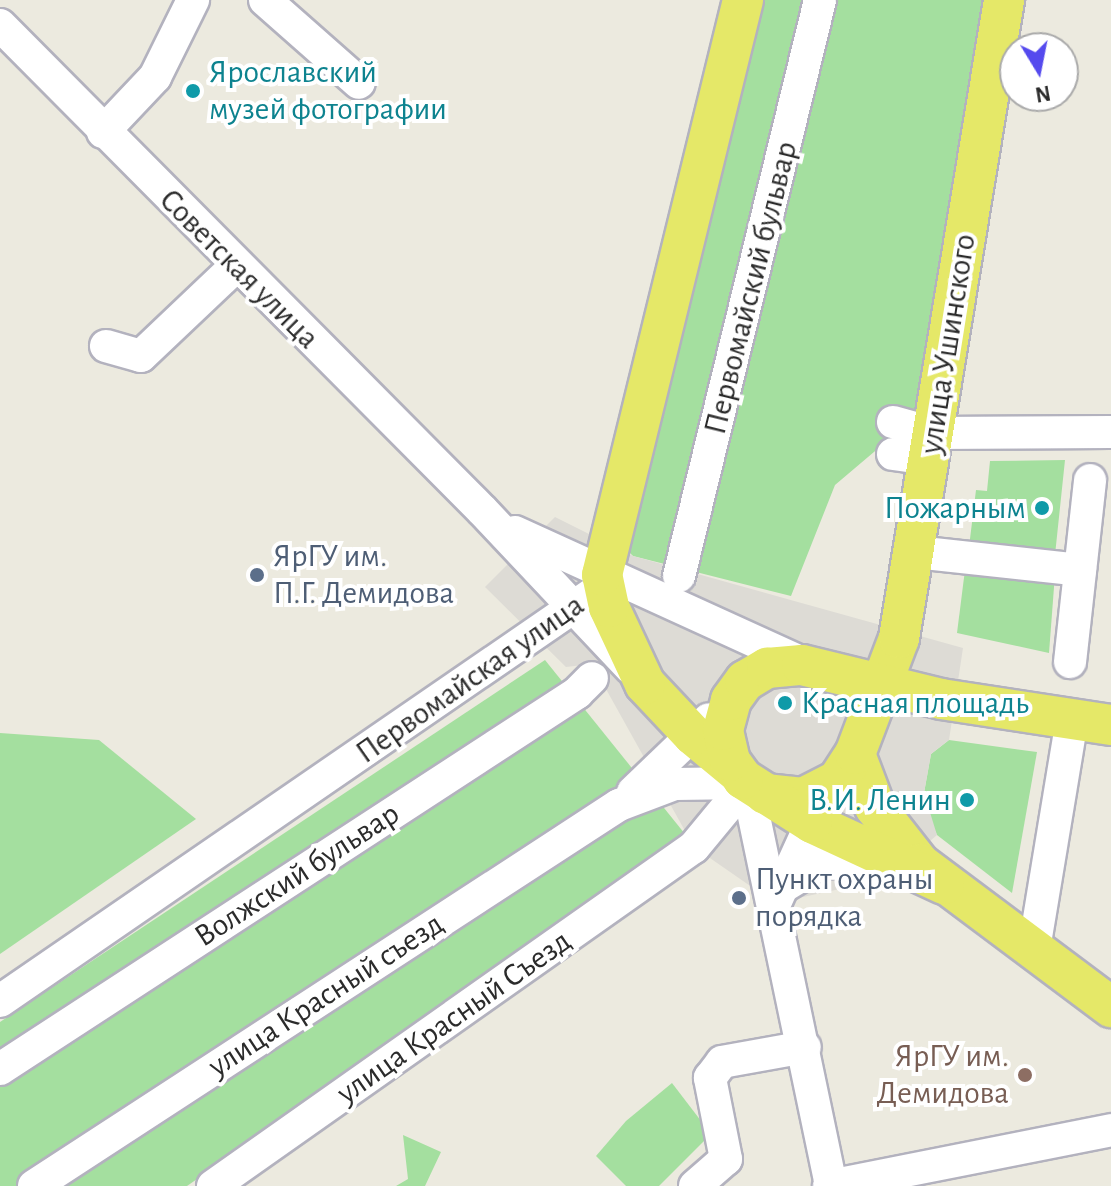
<!DOCTYPE html>
<html>
<head>
<meta charset="utf-8">
<style>
	body { margin:0 }
	#map { position:relative; width:1111px; height:1186px; overflow:hidden; background:#eceadf; font-family:"Alegreya Sans",sans-serif }
	div>[style] { position:absolute }
	.green>* { inset:0; background:#a4df9f }
	.plaza>* { inset:0; background:#dddbd5 }
	.roads { filter:drop-shadow(2px 0 #b3b2be) drop-shadow(-2px 0 #b3b2be) drop-shadow(0 2px #b3b2be) drop-shadow(0 -2px #b3b2be) }
	.minor>* { height:32px; margin:-16px; padding:0 16px; transform-origin:16px; border-radius:16px; background:#fff }
	.major>* { height:40px; margin:-20px; padding:0 20px; transform-origin:20px; border-radius:20px; background:#e5e868 }
	.dots>* { width:22px; height:22px; translate:-50% -50%; box-sizing:border-box; border:4px solid #fff; border-radius:50% }
	span { translate:-50% -50%; white-space:nowrap; text-align:center; line-height:1.15; -webkit-text-stroke:8px #fff; paint-order:stroke }
	.culture-label { font-size:32px; color:#0d838f }
	.left { translate:0 -50%; text-align:left }
	.right { translate:-100% -50%; text-align:right }
	.street-label { font-size:32px; color:#2b2b2b }
	.service-label { font-size:32px; color:#4e5e75 }
	.education-label { font-size:32px; color:#785e54 }
	.north { position:absolute; left:999px; top:32px; width:80px; height:80px; box-sizing:border-box; background:#fff; border:2px solid #aaa; border-radius:50%; rotate:170deg; font-size:22px; font-weight:700; line-height:32px; text-align:center; color:#2b2b2b }
	.north::after { content:''; display:block; margin:auto; width:28px; height:36px; background:#554aee; clip-path:polygon(50% 0,100% 100%,50% 72%,0 100%) }
</style>
</head>
<body>
<div id="map">
	<div class="green">
		<i style="clip-path:polygon(750px 0,988px 0,911px 437px,894px 435px,835px 485px,791px 596px,633px 556px,616px 539px)"></i>
		<i style="clip-path:polygon(1065px 460px,1055px 555px,969px 547px,976px 490px,987px 491px,990px 461px)"></i>
		<i style="clip-path:polygon(966px 562px,1055px 574px,1049px 653px,957px 633px)"></i>
		<i style="clip-path:polygon(545px 660px,689px 839px,187px 1186px,0 1186px,0 1022px)"></i>
		<i style="clip-path:polygon(0 733px,99px 740px,196px 819px,0 954px)"></i>
		<i style="clip-path:polygon(949px 740px,1037px 752px,1012px 893px,937px 835px,927px 814px,924px 793px,931px 754px)"></i>
		<i style="clip-path:polygon(672px 1083px,711px 1134px,659px 1186px,626px 1186px,596px 1156px,626px 1121px)"></i>
		<i style="clip-path:polygon(403px 1135px,441px 1152px,425px 1186px,396px 1186px,408px 1179px)"></i>
	</div>
	<div class="plaza">
		<i style="clip-path:polygon(555px 517px,633px 556px,963px 648px,949px 740px,931px 754px,924px 793px,937px 835px,886px 879px,775px 903px,694px 847px,592px 664px,566px 667px,485px 587px)"></i>
	</div>
	<div class="roads">
		<div class="minor">
			<i style="left:265px;top:0;width:125px;rotate:41.4deg"></i>
			<i style="left:0;top:25px;width:684px;rotate:45.18deg"></i>
			<i style="left:482px;top:510px;width:217px;rotate:46.7deg"></i>
			<i style="left:103px;top:132px;width:76px;rotate:-46.6deg"></i>
			<i style="left:155px;top:77px;width:86px;rotate:-63.7deg"></i>
			<i style="left:106px;top:346px;width:36px;rotate:16deg"></i>
			<i style="left:141px;top:356px;width:131px;rotate:-43.5deg"></i>
			<i style="left:893px;top:422px;width:41px;rotate:15.4deg"></i>
			<i style="left:933px;top:433px;width:178px;rotate:-0.3deg"></i>
			<i style="left:893px;top:454px;width:36px;rotate:8deg"></i>
			<i style="left:515px;top:532px;width:321px;rotate:24.5deg"></i>
			<i style="left:915px;top:552px;width:166px;rotate:6.2deg"></i>
			<i style="left:679px;top:576px;width:593px;rotate:-76.24deg"></i>
			<i style="left:1070px;top:662px;width:183px;rotate:-83.7deg"></i>
			<i style="left:747px;top:783px;width:412px;rotate:78.2deg"></i>
			<i style="left:633px;top:792px;width:105px;rotate:-43.8deg"></i>
			<i style="left:784px;top:886px;width:44px;rotate:-31.2deg"></i>
			<i style="left:822px;top:863px;width:63px;rotate:-4.5deg"></i>
			<i style="left:775px;top:903px;width:113px;rotate:-65.5deg"></i>
			<i style="left:1034px;top:949px;width:233px;rotate:-80.6deg"></i>
			<i style="left:0;top:1001px;width:717px;rotate:-34.49deg"></i>
			<i style="left:0;top:1069px;width:689px;rotate:-33.09deg"></i>
			<i style="left:577px;top:693px;width:21px;rotate:-45deg"></i>
			<i style="left:34px;top:1186px;width:698px;rotate:-33.08deg"></i>
			<i style="left:619px;top:805px;width:60px;rotate:-20.6deg"></i>
			<i style="left:675px;top:784px;width:72px;rotate:-0.8deg"></i>
			<i style="left:213px;top:1186px;width:588px;rotate:-35.18deg"></i>
			<i style="left:694px;top:847px;width:83px;rotate:-50.4deg"></i>
			<i style="left:695px;top:1186px;width:41px;rotate:-41.1deg"></i>
			<i style="left:726px;top:1159px;width:83px;rotate:-101.2deg"></i>
			<i style="left:710px;top:1078px;width:20px;rotate:-53deg"></i>
			<i style="left:722px;top:1062px;width:84px;rotate:-10.2deg"></i>
			<i style="left:829px;top:1186px;width:288px;rotate:-11.2deg"></i>
		</div>
		<div class="major">
			<i style="left:855px;top:754px;width:57px;rotate:69.3deg"></i>
			<i style="left:875px;top:807px;width:73px;rotate:51.7deg"></i>
			<i style="left:920px;top:864px;width:239px;rotate:36.8deg"></i>
			<i style="left:735px;top:770px;width:55px;rotate:-140.2deg"></i>
			<i style="left:693px;top:735px;width:70px;rotate:-133.3deg"></i>
			<i style="left:645px;top:684px;width:85px;rotate:-115.1deg"></i>
			<i style="left:609px;top:607px;width:33px;rotate:-102deg"></i>
			<i style="left:602px;top:575px;width:592px;rotate:-76.22deg"></i>
			<i style="left:765px;top:794px;width:38px;rotate:6deg"></i>
			<i style="left:803px;top:798px;width:39px;rotate:-27deg"></i>
			<i style="left:838px;top:780px;width:31px;rotate:-57deg"></i>
			<i style="left:855px;top:754px;width:124px;rotate:-69.2deg"></i>
			<i style="left:899px;top:638px;width:647px;rotate:-80.65deg"></i>
			<i style="left:944px;top:884px;width:145px;rotate:-155.2deg"></i>
			<i style="left:812px;top:823px;width:82px;rotate:-147.5deg"></i>
			<i style="left:743px;top:779px;width:22px;rotate:-126deg"></i>
			<i style="left:730px;top:761px;width:32px;rotate:-103deg"></i>
			<i style="left:723px;top:730px;width:31px;rotate:-75deg"></i>
			<i style="left:731px;top:700px;width:24px;rotate:-54deg"></i>
			<i style="left:745px;top:681px;width:26px;rotate:-31deg"></i>
			<i style="left:767px;top:668px;width:35px;rotate:-5deg"></i>
			<i style="left:802px;top:665px;width:143px;rotate:13.7deg"></i>
			<i style="left:941px;top:699px;width:172px;rotate:8.7deg"></i>
		</div>
	</div>
	<div class="dots">
		<i style="left:193px;top:91px;background:#0f9aa8"></i>
		<i style="left:1042px;top:508px;background:#0f9aa8"></i>
		<i style="left:257px;top:575px;background:#5c6f8a"></i>
		<i style="left:785px;top:703px;background:#0f9aa8"></i>
		<i style="left:967px;top:800px;background:#0f9aa8"></i>
		<i style="left:739px;top:898px;background:#5c6f8a"></i>
		<i style="left:1025px;top:1075px;background:#8d6e63"></i>
	</div>
	<div class="culture-label">
		<span class="left" style="left:209px;top:91px">Ярославский<br>музей фотографии</span>
		<span class="right" style="left:1026px;top:508px">Пожарным</span>
		<span class="left" style="left:801px;top:703px">Красная площадь</span>
		<span class="right" style="left:951px;top:800px">В.И. Ленин</span>
	</div>
	<div class="street-label">
		<span style="left:239px;top:269px;rotate:45deg">Советская улица</span>
		<span style="left:751px;top:288px;rotate:-76deg">Первомайский бульвар</span>
		<span style="left:948px;top:344px;rotate:-81deg">улица Ушинского</span>
		<span style="left:470px;top:679px;rotate:-35deg">Первомайская улица</span>
		<span style="left:297px;top:875px;rotate:-33deg">Волжский бульвар</span>
		<span style="left:326px;top:995px;rotate:-33deg">улица Красный съезд</span>
		<span style="left:454px;top:1017px;rotate:-35deg">улица Красный Съезд</span>
	</div>
	<div class="service-label">
		<span class="left" style="left:273px;top:575px">ЯрГУ им.<br>П.Г. Демидова</span>
		<span class="left" style="left:755px;top:898px">Пункт охраны<br>порядка</span>
	</div>
	<div class="education-label">
		<span class="right" style="left:1009px;top:1075px">ЯрГУ им.<br>Демидова</span>
	</div>
	<div class="north">N</div>
</div>
</body>
</html>
